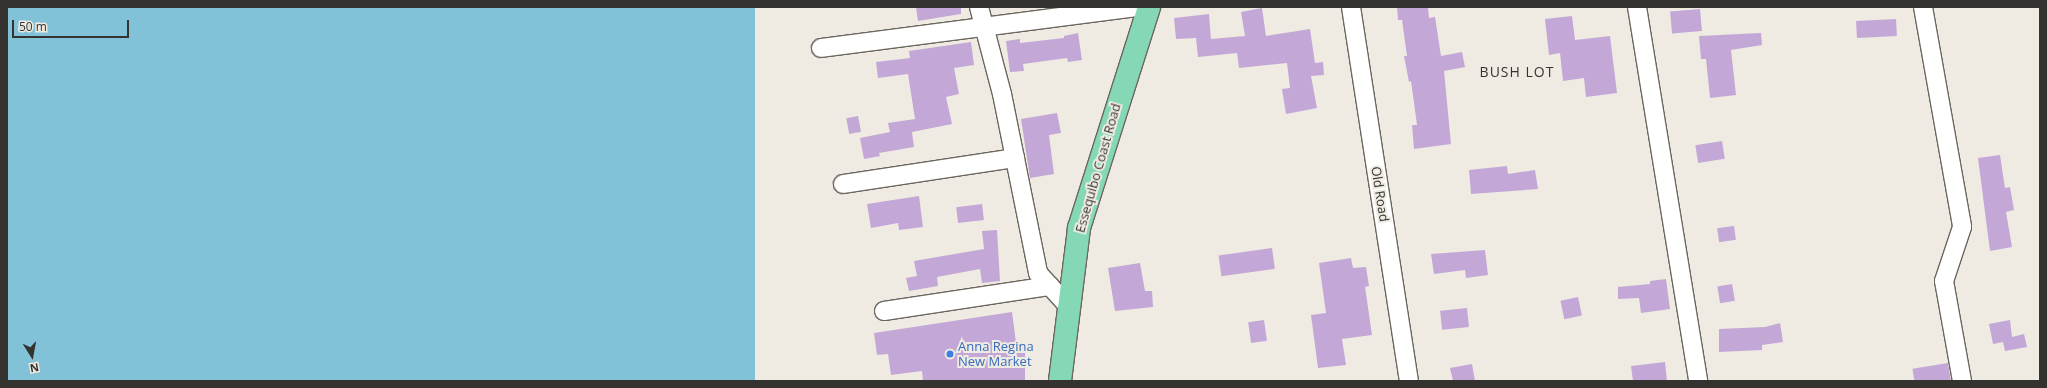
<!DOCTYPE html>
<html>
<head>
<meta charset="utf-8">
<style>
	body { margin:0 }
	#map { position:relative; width:2047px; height:388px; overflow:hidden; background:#efebe2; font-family:"Open Sans",sans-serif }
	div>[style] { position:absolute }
	.water>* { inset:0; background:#81c2d8; transform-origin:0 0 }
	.building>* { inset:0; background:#c3a8d7; transform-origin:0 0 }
	.roads { filter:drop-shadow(1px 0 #6a665e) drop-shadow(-1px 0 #6a665e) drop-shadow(0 1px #6a665e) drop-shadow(0 -1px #6a665e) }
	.minor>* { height:18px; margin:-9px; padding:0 9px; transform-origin:9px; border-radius:9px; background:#fff }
	.major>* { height:22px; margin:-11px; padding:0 11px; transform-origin:11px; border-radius:11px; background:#85d8b6 }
	.dots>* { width:11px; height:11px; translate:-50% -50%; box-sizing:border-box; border:2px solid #efebe2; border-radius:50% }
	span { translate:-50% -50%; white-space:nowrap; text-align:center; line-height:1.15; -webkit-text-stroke:4px #efebe2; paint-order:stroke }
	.street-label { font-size:13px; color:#353330 }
	.shop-label { font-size:13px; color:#366cbe }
	.left { translate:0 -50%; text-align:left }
	.neighbourhood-label { font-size:14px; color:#353330; letter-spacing:1px }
	.frame { position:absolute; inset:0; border:8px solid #353330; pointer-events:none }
	.north { position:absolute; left:12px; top:336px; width:40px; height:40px; -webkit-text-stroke:3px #efebe2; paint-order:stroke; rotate:169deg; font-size:11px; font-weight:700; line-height:16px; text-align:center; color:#353330 }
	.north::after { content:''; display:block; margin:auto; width:14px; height:18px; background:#353330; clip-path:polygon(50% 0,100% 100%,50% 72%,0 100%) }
	.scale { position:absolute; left:12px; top:20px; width:117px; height:18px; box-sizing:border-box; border:2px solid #353330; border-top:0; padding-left:5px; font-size:12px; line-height:14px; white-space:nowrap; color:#353330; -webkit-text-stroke:3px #efebe2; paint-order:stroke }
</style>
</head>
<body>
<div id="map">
	<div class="water">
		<i style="left:7px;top:7px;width:748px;height:374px"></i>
	</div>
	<div class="building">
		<i style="clip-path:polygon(916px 7px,961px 7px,961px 14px,918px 21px)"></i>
		<i style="clip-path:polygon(1397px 7px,1428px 7px,1429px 18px,1435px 17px,1441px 56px,1462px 52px,1465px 67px,1444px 71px,1451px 144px,1414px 149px,1412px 125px,1417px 125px,1411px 81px,1409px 82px,1404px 56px,1407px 56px,1402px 20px,1398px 20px)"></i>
		<i style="clip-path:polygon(1262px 8px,1266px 36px,1310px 29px,1315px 63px,1323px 62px,1324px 75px,1311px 76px,1317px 108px,1286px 114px,1282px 89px,1290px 88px,1287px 63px,1239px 68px,1237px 53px,1198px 57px,1196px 38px,1176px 39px,1174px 18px,1209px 14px,1211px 39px,1245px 36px,1241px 12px)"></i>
		<i style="left:1700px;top:9px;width:22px;height:30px;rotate:85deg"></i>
		<i style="clip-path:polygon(1572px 16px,1575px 40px,1610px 36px,1617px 93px,1586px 97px,1584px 78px,1563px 81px,1560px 53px,1549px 55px,1545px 19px)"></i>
		<i style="left:1896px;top:19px;width:17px;height:40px;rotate:87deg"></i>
		<i style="clip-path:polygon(1078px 33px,1082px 60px,1068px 62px,1067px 58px,1023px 64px,1024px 71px,1010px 72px,1006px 41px,1020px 39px,1020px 43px,1064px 38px,1064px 36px)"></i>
		<i style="clip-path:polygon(1761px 33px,1762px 45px,1731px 50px,1736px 95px,1710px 98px,1706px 59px,1701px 59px,1699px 36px)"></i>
		<i style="clip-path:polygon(971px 42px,974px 65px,954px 68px,959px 94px,946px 97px,952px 124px,912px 132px,914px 147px,879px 153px,880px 156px,864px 159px,860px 138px,890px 132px,888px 123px,915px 119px,908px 74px,878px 78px,876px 62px,910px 58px,909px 51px)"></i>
		<i style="clip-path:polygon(1057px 113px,1061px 133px,1049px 135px,1054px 174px,1030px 178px,1021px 119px)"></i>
		<i style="left:858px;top:116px;width:16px;height:12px;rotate:79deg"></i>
		<i style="left:1722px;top:141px;width:18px;height:27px;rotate:81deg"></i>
		<i style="clip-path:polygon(2000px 155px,2005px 188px,2010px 187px,2014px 210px,2006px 212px,2012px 247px,1990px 251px,1978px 158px)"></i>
		<i style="clip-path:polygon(1507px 166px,1508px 174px,1535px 170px,1538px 189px,1471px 194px,1469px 170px)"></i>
		<i style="clip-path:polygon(919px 196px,923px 227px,899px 230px,898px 223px,871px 228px,867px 204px)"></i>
		<i style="left:982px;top:204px;width:16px;height:26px;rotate:83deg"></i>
		<i style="left:1734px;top:226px;width:14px;height:17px;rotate:82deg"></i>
		<i style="clip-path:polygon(997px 230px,1000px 281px,982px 283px,980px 269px,937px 277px,938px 286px,909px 291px,906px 278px,917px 276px,914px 261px,984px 249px,982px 231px)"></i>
		<i style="left:1272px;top:248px;width:21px;height:54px;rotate:82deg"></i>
		<i style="clip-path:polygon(1485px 250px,1488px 275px,1466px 278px,1465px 270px,1434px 274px,1431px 254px)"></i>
		<i style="clip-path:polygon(1351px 258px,1353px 268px,1366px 267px,1369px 286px,1365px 287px,1372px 335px,1342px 339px,1346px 365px,1318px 368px,1311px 315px,1326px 313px,1319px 263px)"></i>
		<i style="clip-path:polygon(1140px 263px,1145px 291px,1152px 291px,1153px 307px,1115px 311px,1108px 268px)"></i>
		<i style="clip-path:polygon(1666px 279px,1670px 309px,1641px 313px,1639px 298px,1618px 299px,1618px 287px,1650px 284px,1650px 281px)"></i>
		<i style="left:1732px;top:284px;width:17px;height:15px;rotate:80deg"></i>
		<i style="left:1578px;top:297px;width:19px;height:18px;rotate:78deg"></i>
		<i style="left:1467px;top:308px;width:19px;height:27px;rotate:84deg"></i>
		<i style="clip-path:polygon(1012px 312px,1017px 350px,1025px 349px,1025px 381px,923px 381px,922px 371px,891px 375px,888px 354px,877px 355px,874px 333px)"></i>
		<i style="left:1264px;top:320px;width:21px;height:16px;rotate:82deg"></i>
		<i style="clip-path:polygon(2010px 320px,2012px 337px,2024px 334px,2027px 347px,2005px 351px,2003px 342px,1993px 344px,1989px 324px)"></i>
		<i style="clip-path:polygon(1780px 323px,1783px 342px,1762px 345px,1762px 350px,1719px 352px,1719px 329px,1765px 327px)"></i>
		<i style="clip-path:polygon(1665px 362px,1667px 381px,1633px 381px,1631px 366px)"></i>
		<i style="left:1948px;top:363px;width:18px;height:36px;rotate:81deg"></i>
		<i style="clip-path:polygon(1472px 364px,1475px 381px,1453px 381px,1450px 368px)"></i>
	</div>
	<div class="roads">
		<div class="minor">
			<i style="left:979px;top:7px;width:90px;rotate:75.2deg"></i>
			<i style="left:1002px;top:94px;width:183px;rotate:78.6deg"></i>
			<i style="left:1038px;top:273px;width:46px;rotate:47.6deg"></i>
			<i style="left:1351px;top:7px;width:378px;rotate:81.2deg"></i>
			<i style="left:1637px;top:7px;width:379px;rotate:80.7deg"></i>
			<i style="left:1923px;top:7px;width:223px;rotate:79.9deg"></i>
			<i style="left:1962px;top:227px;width:57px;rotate:108.4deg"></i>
			<i style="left:1944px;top:281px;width:102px;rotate:79.8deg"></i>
			<i style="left:821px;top:48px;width:319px;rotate:-7.4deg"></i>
			<i style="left:843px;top:184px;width:174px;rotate:-8.6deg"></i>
			<i style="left:884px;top:311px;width:168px;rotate:-8.6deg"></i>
		</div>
		<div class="major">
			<i style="left:1060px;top:381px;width:154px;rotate:-82.9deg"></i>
			<i style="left:1079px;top:228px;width:232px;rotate:-72.4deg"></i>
		</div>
	</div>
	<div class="dots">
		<i style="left:950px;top:354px;background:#3f7fe0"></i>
	</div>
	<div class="street-label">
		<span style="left:1098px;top:168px;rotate:-74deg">Essequibo Coast Road</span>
		<span style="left:1380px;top:194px;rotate:81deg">Old Road</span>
	</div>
	<div class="shop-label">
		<span class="left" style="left:958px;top:354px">Anna Regina<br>New Market</span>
	</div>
	<div class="neighbourhood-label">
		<span style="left:1517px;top:72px">BUSH LOT</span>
	</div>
	<div class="frame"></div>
	<div class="north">N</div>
	<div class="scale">50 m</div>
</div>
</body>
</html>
